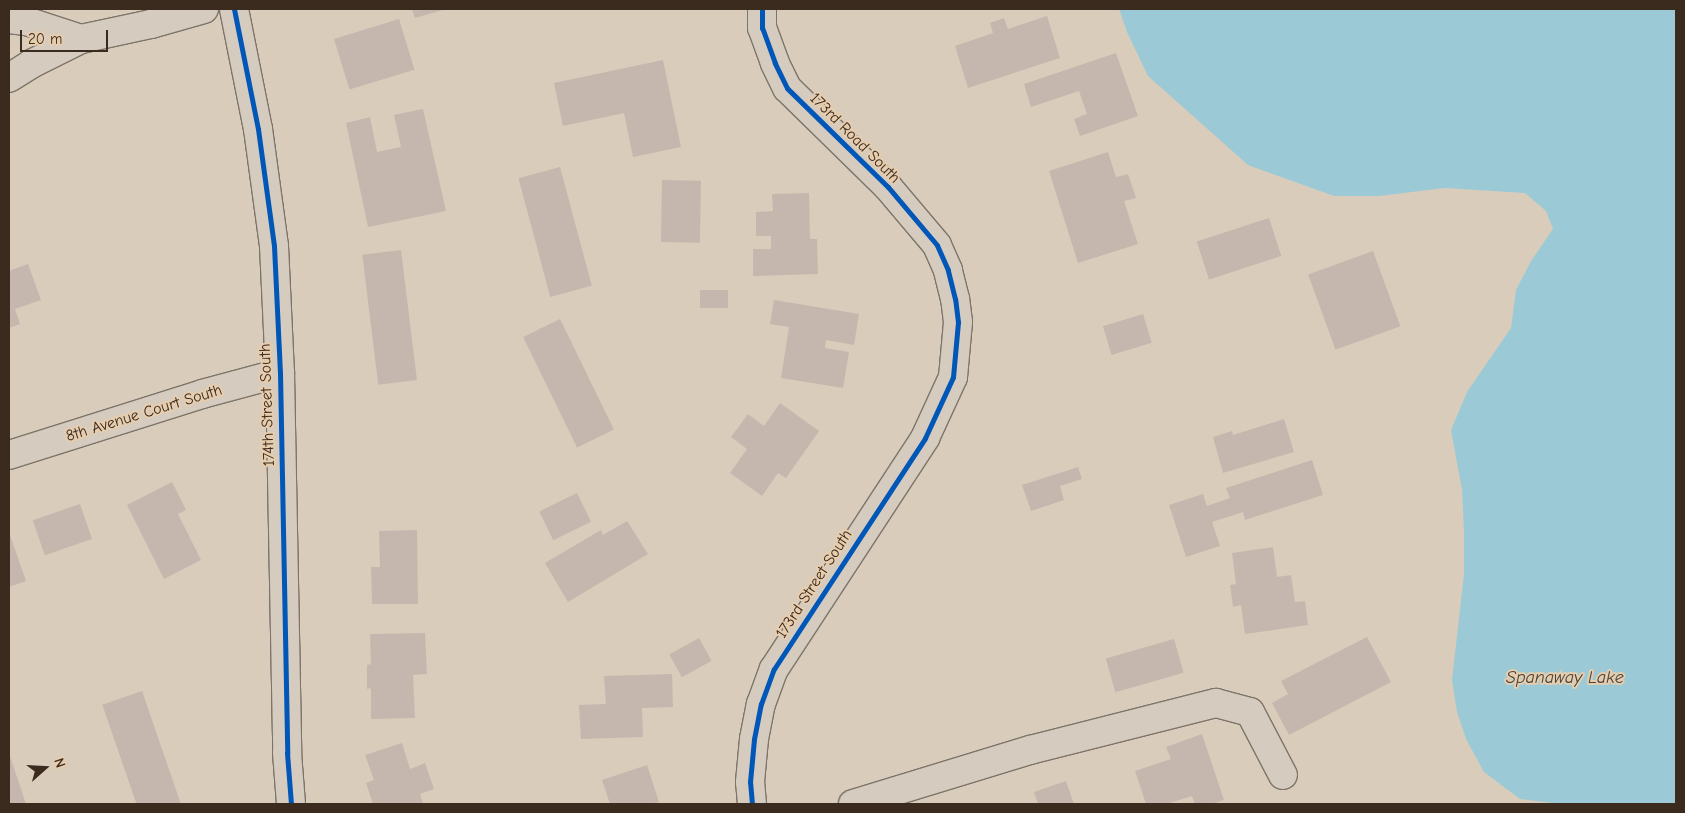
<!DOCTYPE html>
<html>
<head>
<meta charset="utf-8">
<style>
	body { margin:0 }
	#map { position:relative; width:1685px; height:813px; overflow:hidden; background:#d9ccbb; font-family:"Comic Neue",sans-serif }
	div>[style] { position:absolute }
	.water>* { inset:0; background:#9bcad6 }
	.building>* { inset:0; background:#c6b7ae; transform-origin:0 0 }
	.roads { filter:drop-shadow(1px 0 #7d746a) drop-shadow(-1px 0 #7d746a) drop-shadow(0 1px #7d746a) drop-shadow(0 -1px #7d746a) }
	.minor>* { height:28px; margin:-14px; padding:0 14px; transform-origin:14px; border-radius:14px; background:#d5cbbf }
	.cycleway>* { height:5px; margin:-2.5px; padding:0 2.5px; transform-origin:2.5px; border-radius:2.5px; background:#0057b8 }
	span { translate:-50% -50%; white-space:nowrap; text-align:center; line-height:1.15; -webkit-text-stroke:4px #e6cdae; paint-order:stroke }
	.street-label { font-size:16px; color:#3b2a1e }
	.water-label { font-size:18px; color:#46423b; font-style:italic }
	.frame { position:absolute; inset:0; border:10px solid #3b2a1e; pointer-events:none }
	.north { position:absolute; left:20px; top:743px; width:50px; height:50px; -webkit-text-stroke:4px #e6cdae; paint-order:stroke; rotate:71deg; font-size:14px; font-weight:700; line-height:20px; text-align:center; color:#3b2a1e }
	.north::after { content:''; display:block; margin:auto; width:18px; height:22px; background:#3b2a1e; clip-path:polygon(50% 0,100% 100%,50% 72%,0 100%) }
	.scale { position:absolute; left:20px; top:30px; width:88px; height:22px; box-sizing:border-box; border:2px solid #3b2a1e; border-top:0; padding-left:6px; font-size:15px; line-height:18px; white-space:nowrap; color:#3b2a1e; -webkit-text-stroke:4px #e6cdae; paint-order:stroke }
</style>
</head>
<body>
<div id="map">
	<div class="water">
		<i style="clip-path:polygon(1119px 9px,1676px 9px,1676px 804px,1563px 804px,1520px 799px,1484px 772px,1466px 739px,1457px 712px,1452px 680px,1464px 574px,1464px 531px,1462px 490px,1451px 430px,1467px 392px,1511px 328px,1516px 290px,1531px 261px,1553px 229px,1546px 211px,1525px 193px,1445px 188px,1379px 196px,1334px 196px,1248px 165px,1148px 76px,1127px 32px)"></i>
	</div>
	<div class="building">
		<i style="clip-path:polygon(412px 9px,446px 9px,415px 18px)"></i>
		<i style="clip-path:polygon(1047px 16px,1060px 58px,968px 88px,955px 46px,993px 33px,990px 23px,1004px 18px,1008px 29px)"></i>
		<i style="left:399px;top:19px;width:53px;height:68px;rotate:73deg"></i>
		<i style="clip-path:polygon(1116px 53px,1138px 116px,1080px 136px,1074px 119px,1087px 114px,1079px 91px,1031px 107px,1024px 84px)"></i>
		<i style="clip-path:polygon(663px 60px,681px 147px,633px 157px,624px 113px,563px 126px,554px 83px)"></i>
		<i style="clip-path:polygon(423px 109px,446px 211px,368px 227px,346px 123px,370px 117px,377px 152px,401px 147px,394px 115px)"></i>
		<i style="clip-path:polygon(1108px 152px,1116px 177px,1128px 174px,1136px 198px,1124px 201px,1138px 244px,1078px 263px,1049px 171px)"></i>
		<i style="left:560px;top:167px;width:123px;height:43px;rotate:75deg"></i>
		<i style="left:662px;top:180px;width:39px;height:62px;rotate:1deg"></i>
		<i style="clip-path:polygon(809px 193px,810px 239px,817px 239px,818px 274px,753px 276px,753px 249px,771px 249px,771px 236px,756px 236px,756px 212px,773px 211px,772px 194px)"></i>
		<i style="left:1269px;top:218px;width:40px;height:76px;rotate:72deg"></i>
		<i style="left:401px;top:250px;width:131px;height:39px;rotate:83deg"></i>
		<i style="left:1373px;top:251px;width:80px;height:69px;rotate:70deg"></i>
		<i style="clip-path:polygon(28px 264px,41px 300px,15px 309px,20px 324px,9px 328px,9px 271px)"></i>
		<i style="left:728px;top:290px;width:18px;height:28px;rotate:90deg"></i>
		<i style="clip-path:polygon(774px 300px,859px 314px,854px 345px,826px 340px,825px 348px,849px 352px,843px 388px,781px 378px,789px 327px,770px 324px)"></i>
		<i style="left:1143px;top:314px;width:30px;height:42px;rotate:73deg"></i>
		<i style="left:560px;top:319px;width:123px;height:41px;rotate:64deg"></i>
		<i style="clip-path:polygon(780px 403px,819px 431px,786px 478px,778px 473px,762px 496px,730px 473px,747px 449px,731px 437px,748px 414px,764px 426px)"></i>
		<i style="clip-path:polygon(1284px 419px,1294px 452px,1223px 473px,1213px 437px,1232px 431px,1233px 435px)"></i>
		<i style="clip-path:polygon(1312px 460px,1323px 495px,1245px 520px,1243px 512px,1212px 522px,1220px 546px,1186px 557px,1169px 505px,1203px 494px,1207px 506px,1230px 498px,1226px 488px)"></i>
		<i style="clip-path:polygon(1078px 467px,1082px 479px,1060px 486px,1064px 500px,1031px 511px,1022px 485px)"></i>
		<i style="clip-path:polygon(172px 482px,186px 510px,178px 514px,201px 560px,164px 579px,127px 505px)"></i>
		<i style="left:577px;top:493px;width:32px;height:42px;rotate:64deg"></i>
		<i style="left:80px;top:504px;width:37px;height:50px;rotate:71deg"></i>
		<i style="clip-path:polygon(627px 521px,648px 554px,568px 602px,545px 563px,601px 530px,603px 535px)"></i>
		<i style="clip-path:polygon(417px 530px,418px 604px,372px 604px,371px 567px,380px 567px,379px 531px)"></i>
		<i style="clip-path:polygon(9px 532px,26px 581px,9px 587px)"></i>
		<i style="clip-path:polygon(1273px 547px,1277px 577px,1291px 575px,1295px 602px,1305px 601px,1308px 625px,1245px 634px,1241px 605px,1233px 607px,1230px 585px,1236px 584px,1232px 553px)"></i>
		<i style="clip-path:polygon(425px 633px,427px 674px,413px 675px,415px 718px,371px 719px,371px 688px,367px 689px,367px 665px,371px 664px,370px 634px)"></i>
		<i style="clip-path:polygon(1367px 637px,1391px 682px,1289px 735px,1272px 703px,1288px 694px,1281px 681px)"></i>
		<i style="left:699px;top:638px;width:26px;height:34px;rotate:61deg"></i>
		<i style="left:1174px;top:639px;width:35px;height:71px;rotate:74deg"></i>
		<i style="clip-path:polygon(672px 674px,673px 707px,642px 708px,643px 737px,581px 739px,579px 705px,606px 704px,604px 676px)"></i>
		<i style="left:142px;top:691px;width:119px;height:42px;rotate:71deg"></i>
		<i style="clip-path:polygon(1202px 734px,1224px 800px,1212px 804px,1195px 804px,1192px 796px,1166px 804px,1146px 804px,1135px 771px,1171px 759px,1166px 747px)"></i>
		<i style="clip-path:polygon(402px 743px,410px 769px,425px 763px,434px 789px,420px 794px,423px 804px,373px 804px,366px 783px,374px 780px,365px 755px)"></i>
		<i style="clip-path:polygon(9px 753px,26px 804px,9px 804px)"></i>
		<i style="clip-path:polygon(647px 765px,659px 802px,652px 804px,610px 804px,602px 780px)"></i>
		<i style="clip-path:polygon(1066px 781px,1074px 804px,1038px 804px,1034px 792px)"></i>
	</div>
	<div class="roads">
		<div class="minor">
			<i style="left:234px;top:9px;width:122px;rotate:78.7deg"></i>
			<i style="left:258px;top:129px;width:118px;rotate:82.2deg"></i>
			<i style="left:274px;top:246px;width:127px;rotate:87.3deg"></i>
			<i style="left:280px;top:373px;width:380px;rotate:88.9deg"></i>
			<i style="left:287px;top:753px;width:51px;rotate:85.5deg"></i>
			<i style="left:9px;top:19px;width:17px;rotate:7deg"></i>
			<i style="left:26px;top:21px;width:58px;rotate:18.1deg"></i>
			<i style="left:9px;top:78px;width:26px;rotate:-32deg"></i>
			<i style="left:31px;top:64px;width:56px;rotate:-26.6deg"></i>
			<i style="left:81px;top:39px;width:72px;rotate:-12.1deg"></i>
			<i style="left:151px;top:24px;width:55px;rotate:-15.8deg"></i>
			<i style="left:9px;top:455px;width:202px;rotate:-17.5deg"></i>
			<i style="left:202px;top:394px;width:81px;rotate:-15.1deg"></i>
			<i style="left:752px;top:804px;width:22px;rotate:-95deg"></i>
			<i style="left:750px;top:782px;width:43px;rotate:-84.7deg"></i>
			<i style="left:754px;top:739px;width:36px;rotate:-79deg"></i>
			<i style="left:761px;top:704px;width:37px;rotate:-70deg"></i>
			<i style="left:774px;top:669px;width:276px;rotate:-56.8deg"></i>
			<i style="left:925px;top:438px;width:67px;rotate:-65.3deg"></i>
			<i style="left:953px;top:377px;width:55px;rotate:-84.8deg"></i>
			<i style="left:958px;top:322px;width:23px;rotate:-97deg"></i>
			<i style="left:955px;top:299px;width:30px;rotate:-104deg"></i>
			<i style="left:948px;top:270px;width:27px;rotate:-114deg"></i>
			<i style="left:937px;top:245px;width:76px;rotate:-130.2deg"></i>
			<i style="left:888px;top:187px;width:141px;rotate:-135.6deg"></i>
			<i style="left:787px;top:88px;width:28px;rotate:-116deg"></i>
			<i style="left:775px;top:63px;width:37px;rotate:-110deg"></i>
			<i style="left:762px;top:28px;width:19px;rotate:-90deg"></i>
			<i style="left:853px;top:804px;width:185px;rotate:-17deg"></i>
			<i style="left:1030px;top:750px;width:192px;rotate:-14.2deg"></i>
			<i style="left:1216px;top:703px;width:35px;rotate:15deg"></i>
			<i style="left:1250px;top:712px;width:71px;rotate:62.4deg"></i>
		</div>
	</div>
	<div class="cycleway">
		<i style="left:234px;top:9px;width:122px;rotate:78.7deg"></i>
		<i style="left:258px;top:129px;width:118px;rotate:82.2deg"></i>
		<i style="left:274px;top:246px;width:127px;rotate:87.3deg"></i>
		<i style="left:280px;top:373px;width:380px;rotate:88.9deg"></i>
		<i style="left:287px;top:753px;width:51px;rotate:85.5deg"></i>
		<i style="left:752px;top:804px;width:22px;rotate:-95deg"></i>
		<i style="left:750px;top:782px;width:43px;rotate:-84.7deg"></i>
		<i style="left:754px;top:739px;width:36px;rotate:-79deg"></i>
		<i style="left:761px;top:704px;width:37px;rotate:-70deg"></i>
		<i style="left:774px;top:669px;width:276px;rotate:-56.8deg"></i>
		<i style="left:925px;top:438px;width:67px;rotate:-65.3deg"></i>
		<i style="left:953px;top:377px;width:55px;rotate:-84.8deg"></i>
		<i style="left:958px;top:322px;width:23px;rotate:-97deg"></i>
		<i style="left:955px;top:299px;width:30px;rotate:-104deg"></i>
		<i style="left:948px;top:270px;width:27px;rotate:-114deg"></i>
		<i style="left:937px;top:245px;width:76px;rotate:-130.2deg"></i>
		<i style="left:888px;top:187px;width:141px;rotate:-135.6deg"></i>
		<i style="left:787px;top:88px;width:28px;rotate:-116deg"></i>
		<i style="left:775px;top:63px;width:37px;rotate:-110deg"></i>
		<i style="left:762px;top:28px;width:19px;rotate:-90deg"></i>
	</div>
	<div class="street-label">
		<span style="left:855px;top:138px;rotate:45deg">173rd Road South</span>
		<span style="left:267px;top:405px;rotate:-92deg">174th Street South</span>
		<span style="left:144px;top:413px;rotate:-17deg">8th Avenue Court South</span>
		<span style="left:814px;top:584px;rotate:-57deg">173rd Street South</span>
	</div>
	<div class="water-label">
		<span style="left:1565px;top:678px">Spanaway Lake</span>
	</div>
	<div class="frame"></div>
	<div class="north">N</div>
	<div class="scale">20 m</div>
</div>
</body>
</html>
